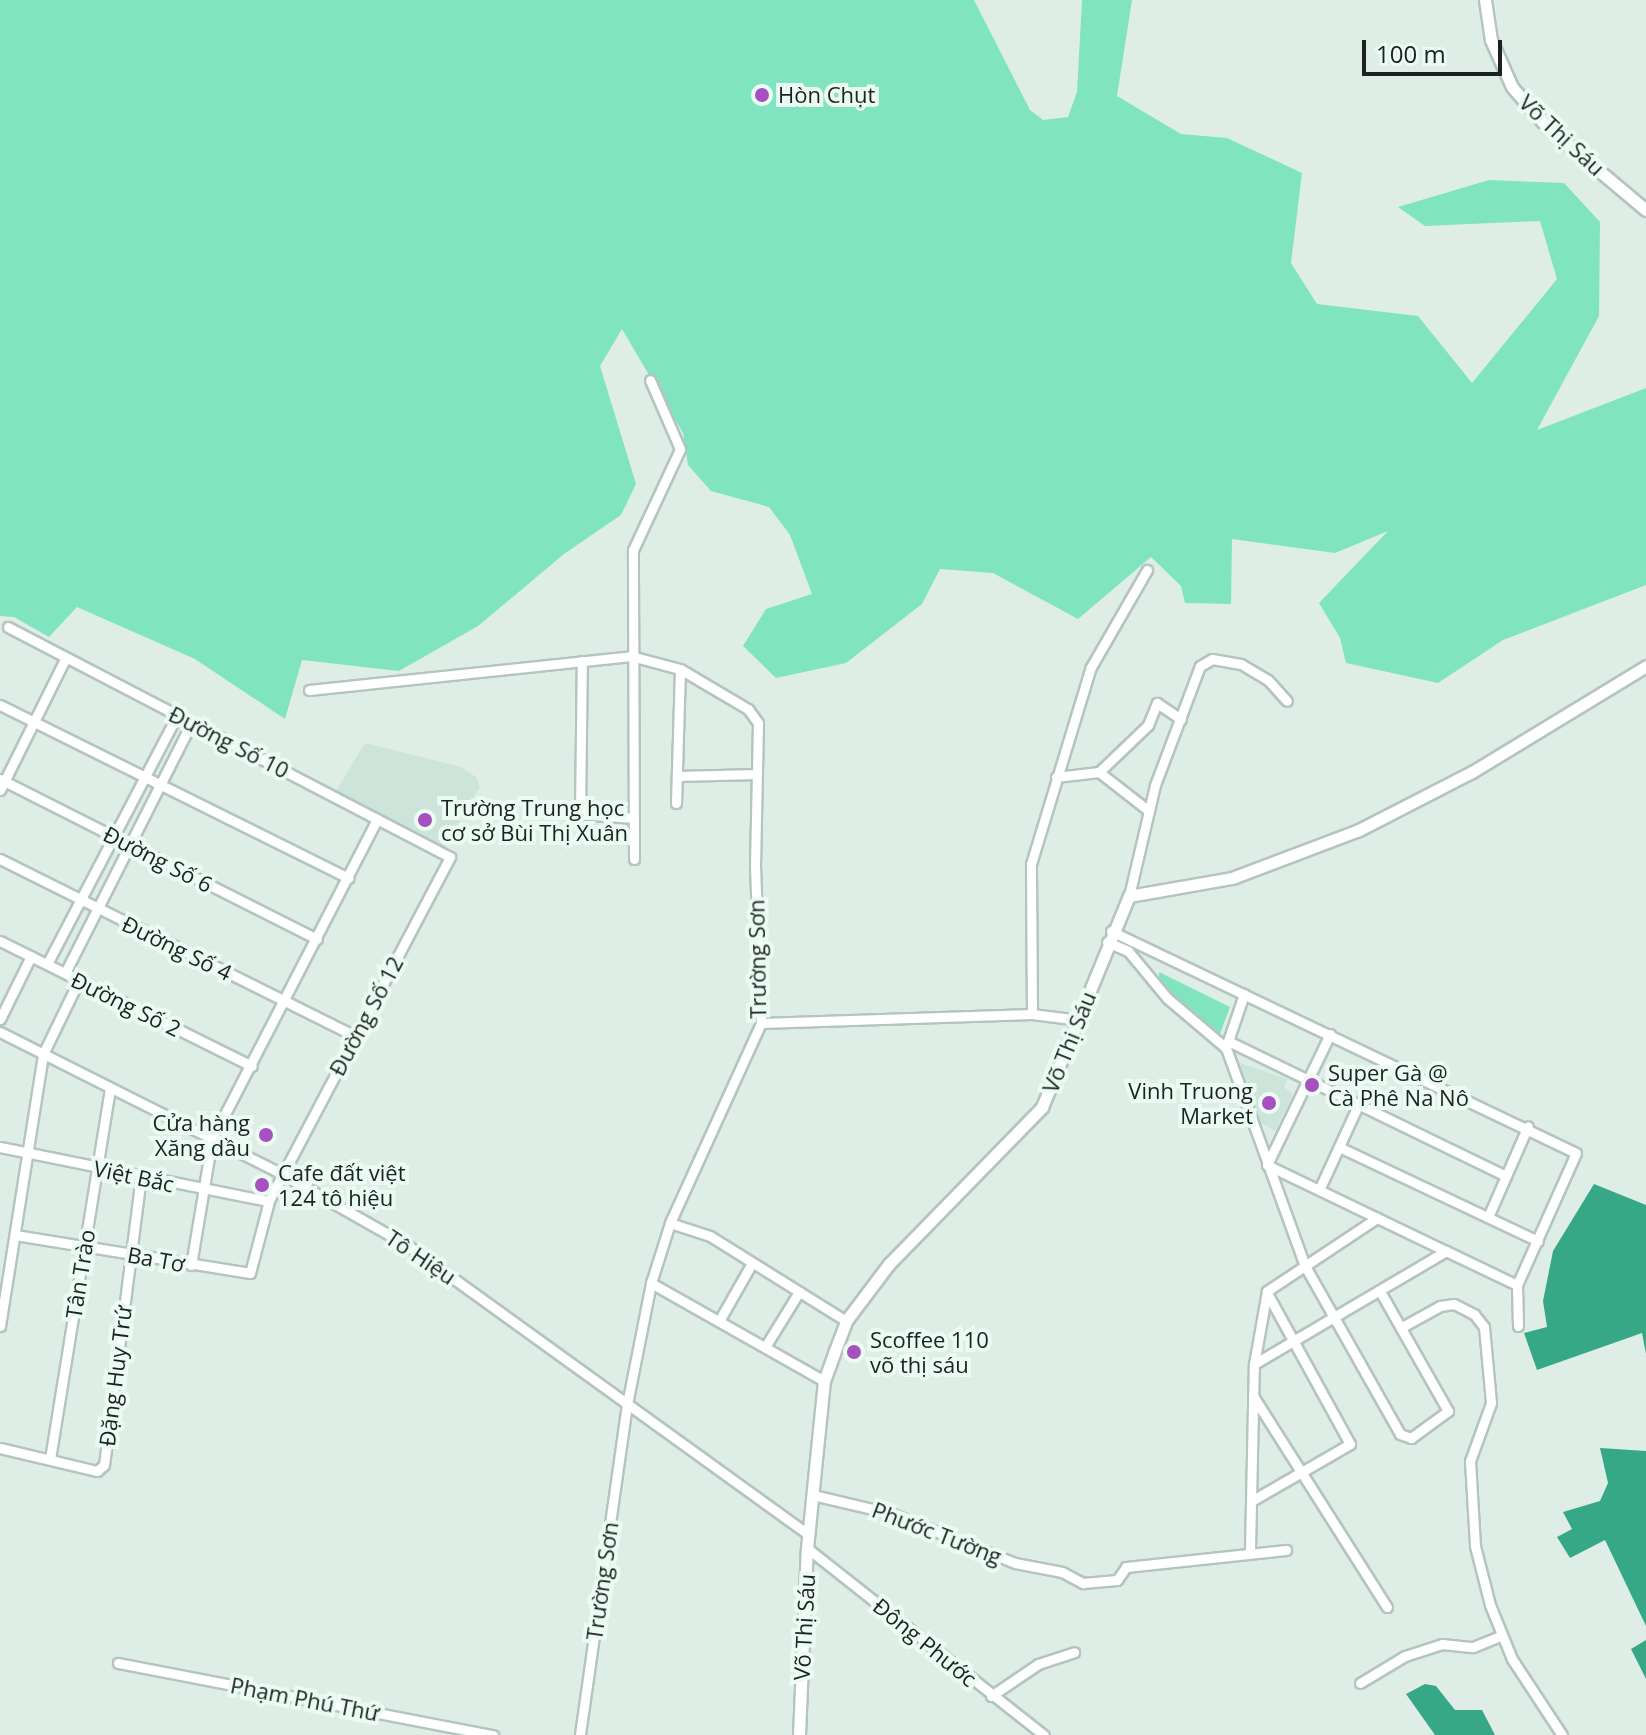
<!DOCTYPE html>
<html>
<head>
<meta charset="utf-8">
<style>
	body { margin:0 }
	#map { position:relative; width:1646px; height:1735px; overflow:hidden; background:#deeee7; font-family:"Open Sans",sans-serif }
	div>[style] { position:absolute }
	.built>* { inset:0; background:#cce4d9 }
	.green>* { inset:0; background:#81e4c0 }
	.water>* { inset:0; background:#36a885 }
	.roads { filter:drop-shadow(2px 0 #b5c4be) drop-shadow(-2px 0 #b5c4be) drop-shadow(0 2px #b5c4be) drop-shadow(0 -2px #b5c4be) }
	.minor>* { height:9px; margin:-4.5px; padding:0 4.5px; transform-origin:4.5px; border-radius:4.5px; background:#fff }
	.major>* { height:11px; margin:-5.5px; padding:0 5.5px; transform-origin:5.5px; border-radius:5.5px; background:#fff }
	.dots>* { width:22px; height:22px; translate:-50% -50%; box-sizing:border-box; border:4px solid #ebfbf4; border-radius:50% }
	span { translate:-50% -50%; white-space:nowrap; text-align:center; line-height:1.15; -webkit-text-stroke:8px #ebfbf4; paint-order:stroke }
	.poi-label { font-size:22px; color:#1c221f }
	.left { translate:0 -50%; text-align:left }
	.right { translate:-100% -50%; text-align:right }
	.street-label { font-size:22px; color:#1c221f }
	.scale { position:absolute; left:1362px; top:40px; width:140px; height:36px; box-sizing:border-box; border:4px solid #1c221f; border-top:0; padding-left:10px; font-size:24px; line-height:28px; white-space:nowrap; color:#1c221f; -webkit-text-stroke:6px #ebfbf4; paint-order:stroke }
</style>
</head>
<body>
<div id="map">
	<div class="built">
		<i style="clip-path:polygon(365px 743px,461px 767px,476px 777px,480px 787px,444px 849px,336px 791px)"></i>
		<i style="clip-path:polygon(1240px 1063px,1288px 1079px,1284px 1087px,1293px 1094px,1275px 1131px,1256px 1120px)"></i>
	</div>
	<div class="green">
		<i style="clip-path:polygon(0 0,974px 0,1030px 110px,1043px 120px,1068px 117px,1077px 92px,1082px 0,1132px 0,1117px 96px,1181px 134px,1227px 138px,1302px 173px,1291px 263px,1317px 304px,1418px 316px,1472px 383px,1557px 279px,1540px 221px,1425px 226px,1398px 207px,1489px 180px,1564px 183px,1600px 222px,1599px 316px,1537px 430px,1646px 388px,1646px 585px,1503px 640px,1438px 683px,1346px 663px,1340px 638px,1319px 603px,1388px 531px,1335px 553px,1232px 539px,1231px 604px,1185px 603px,1181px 586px,1151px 557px,1078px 619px,993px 573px,940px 569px,922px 604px,846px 663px,776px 678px,743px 646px,766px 609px,812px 594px,790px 535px,769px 507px,711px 491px,688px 465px,683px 433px,622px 329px,600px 366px,636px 484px,621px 515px,564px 554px,478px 626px,399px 671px,302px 660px,285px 719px,195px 659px,77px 607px,49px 637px,14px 617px,0 616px)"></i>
		<i style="clip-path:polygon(1159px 972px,1230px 1007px,1220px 1034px,1193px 1015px,1159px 979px)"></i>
	</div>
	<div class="water">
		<i style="clip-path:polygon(1594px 1184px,1646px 1205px,1646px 1354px,1642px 1333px,1537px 1370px,1524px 1333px,1547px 1327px,1543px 1301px,1553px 1251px)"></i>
		<i style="clip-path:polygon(1600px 1448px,1646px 1451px,1646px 1626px,1605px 1540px,1570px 1558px,1557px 1537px,1572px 1529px,1563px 1512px,1600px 1501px,1608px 1483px)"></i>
		<i style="clip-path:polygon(1646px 1640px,1646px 1679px,1631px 1649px)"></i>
		<i style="clip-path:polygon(1425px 1684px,1436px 1686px,1455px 1710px,1482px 1710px,1495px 1735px,1435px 1735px,1406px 1694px)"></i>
	</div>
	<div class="roads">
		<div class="minor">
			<i style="left:8px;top:627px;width:498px;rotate:27.5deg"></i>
			<i style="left:450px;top:857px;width:389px;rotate:117.8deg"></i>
			<i style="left:269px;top:1201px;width:74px;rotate:104.8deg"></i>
			<i style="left:250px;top:1273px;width:238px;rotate:-170.8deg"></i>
			<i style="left:309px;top:690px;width:324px;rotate:-6deg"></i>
			<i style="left:631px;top:656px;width:51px;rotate:14.9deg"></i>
			<i style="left:680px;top:669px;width:79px;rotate:30.5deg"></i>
			<i style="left:748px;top:709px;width:17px;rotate:54deg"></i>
			<i style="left:758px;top:723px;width:143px;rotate:91.2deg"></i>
			<i style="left:755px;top:866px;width:157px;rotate:87.8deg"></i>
			<i style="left:761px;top:1023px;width:220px;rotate:114.5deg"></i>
			<i style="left:670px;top:1223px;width:63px;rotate:107.6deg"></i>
			<i style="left:651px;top:1283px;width:123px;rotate:101.2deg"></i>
			<i style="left:627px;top:1404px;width:334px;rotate:98.1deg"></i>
			<i style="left:0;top:705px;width:389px;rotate:26.4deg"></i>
			<i style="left:1099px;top:772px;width:63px;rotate:38deg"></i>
			<i style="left:677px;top:776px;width:80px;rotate:-1.4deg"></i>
			<i style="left:1056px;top:777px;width:43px;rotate:-6.6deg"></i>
			<i style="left:1099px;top:772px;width:68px;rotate:-43.8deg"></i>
			<i style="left:1148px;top:725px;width:24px;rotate:-68deg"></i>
			<i style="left:1157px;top:703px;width:29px;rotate:34deg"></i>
			<i style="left:0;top:779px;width:355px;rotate:26.8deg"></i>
			<i style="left:0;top:790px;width:148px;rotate:-63.6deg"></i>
			<i style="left:676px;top:803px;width:134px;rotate:-88.3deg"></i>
			<i style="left:551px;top:812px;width:83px;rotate:4.1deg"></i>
			<i style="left:580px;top:814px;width:153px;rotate:-89.3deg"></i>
			<i style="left:0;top:859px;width:397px;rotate:26.5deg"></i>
			<i style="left:634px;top:859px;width:309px;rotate:-90.2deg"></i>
			<i style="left:633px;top:550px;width:111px;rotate:-65deg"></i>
			<i style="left:680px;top:449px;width:75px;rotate:-113.5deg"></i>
			<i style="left:1129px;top:896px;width:114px;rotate:-76.8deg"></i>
			<i style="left:1155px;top:785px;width:127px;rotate:-69.3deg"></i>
			<i style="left:1200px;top:666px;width:14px;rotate:-30deg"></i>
			<i style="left:1212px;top:659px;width:29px;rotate:10deg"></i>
			<i style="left:1241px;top:664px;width:31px;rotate:31deg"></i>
			<i style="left:1268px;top:680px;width:28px;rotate:48deg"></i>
			<i style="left:1111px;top:931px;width:515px;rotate:25.52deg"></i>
			<i style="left:1576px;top:1153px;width:145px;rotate:114.1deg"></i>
			<i style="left:1517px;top:1285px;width:79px;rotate:-154.4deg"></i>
			<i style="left:1446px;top:1251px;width:223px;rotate:149.5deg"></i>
			<i style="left:0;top:941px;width:281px;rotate:26.4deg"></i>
			<i style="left:1107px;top:942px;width:23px;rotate:23deg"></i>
			<i style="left:1128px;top:951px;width:61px;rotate:50.3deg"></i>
			<i style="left:1167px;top:998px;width:77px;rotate:40.3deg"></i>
			<i style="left:1226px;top:1048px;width:232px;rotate:70.1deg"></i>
			<i style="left:1305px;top:1266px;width:193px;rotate:60.5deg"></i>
			<i style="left:1400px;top:1434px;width:12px;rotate:20deg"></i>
			<i style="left:1411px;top:1438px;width:46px;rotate:-36.1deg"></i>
			<i style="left:1448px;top:1411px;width:136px;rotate:-119.6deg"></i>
			<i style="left:47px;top:964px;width:281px;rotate:-62.4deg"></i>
			<i style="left:65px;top:973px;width:281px;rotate:-63.2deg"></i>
			<i style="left:1032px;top:1014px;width:48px;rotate:7.1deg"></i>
			<i style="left:0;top:1019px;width:70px;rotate:-63.8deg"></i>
			<i style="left:761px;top:1023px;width:271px;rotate:-1.9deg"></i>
			<i style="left:1032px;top:1014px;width:150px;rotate:-90.4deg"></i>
			<i style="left:1031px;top:864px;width:206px;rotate:-73.1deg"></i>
			<i style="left:1091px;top:667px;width:112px;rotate:-60deg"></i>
			<i style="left:0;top:1032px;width:316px;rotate:26.7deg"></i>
			<i style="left:282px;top:1174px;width:144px;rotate:29.6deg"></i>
			<i style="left:407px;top:1245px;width:496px;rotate:35.8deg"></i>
			<i style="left:1330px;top:1034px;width:145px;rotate:115.7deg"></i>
			<i style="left:1267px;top:1165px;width:199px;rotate:25.7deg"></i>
			<i style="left:1228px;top:1041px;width:309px;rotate:25.9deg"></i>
			<i style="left:1226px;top:1047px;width:56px;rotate:-71.2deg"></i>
			<i style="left:0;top:1147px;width:274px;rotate:11.4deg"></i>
			<i style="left:1339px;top:1147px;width:220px;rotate:25.3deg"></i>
			<i style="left:1319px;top:1190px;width:96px;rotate:-65.3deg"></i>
			<i style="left:1488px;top:1217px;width:99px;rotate:-66.3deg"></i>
			<i style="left:670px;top:1223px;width:42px;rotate:18deg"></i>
			<i style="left:710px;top:1236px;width:160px;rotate:32deg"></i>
			<i style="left:191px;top:1265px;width:128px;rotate:-80.5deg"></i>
			<i style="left:212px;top:1139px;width:360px;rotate:-62.7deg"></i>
			<i style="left:651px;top:1283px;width:199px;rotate:29.5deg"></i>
			<i style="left:1517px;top:1285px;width:41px;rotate:88.6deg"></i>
			<i style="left:719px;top:1321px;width:67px;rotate:-60.4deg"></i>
			<i style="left:0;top:1326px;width:275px;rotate:-81deg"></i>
			<i style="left:43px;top:1054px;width:82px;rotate:-64.1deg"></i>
			<i style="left:1402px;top:1327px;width:43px;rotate:-28.9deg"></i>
			<i style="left:1440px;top:1306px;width:14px;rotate:-8deg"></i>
			<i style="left:1454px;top:1304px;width:22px;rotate:27deg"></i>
			<i style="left:1474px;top:1314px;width:16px;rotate:52deg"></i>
			<i style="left:1484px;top:1327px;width:76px;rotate:84.7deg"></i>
			<i style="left:1491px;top:1403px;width:62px;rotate:109.9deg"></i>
			<i style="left:1470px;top:1461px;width:85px;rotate:86.6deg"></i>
			<i style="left:1475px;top:1546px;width:61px;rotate:75.7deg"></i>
			<i style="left:1490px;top:1605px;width:58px;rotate:67.8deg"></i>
			<i style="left:1512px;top:1659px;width:91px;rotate:56.7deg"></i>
			<i style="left:765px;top:1347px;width:65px;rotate:-58.3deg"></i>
			<i style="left:1253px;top:1396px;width:250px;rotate:57.6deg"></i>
			<i style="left:0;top:1448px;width:100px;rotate:13.3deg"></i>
			<i style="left:97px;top:1471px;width:9px;rotate:-41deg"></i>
			<i style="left:104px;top:1465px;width:289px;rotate:-82.7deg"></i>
			<i style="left:50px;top:1459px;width:376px;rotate:-80.8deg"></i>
			<i style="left:813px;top:1495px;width:79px;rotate:13.2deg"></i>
			<i style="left:890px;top:1513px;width:135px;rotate:21.8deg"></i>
			<i style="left:1015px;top:1563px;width:48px;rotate:10.8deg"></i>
			<i style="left:1062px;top:1572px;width:24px;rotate:28deg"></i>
			<i style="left:1083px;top:1583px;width:34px;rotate:-5deg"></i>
			<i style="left:1117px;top:1580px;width:16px;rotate:-55deg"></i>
			<i style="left:1126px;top:1567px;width:161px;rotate:-6.1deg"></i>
			<i style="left:1253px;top:1500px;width:112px;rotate:-30deg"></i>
			<i style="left:1350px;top:1444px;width:172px;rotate:-118.8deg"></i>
			<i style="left:807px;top:1548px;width:302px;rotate:38.3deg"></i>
			<i style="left:1250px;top:1550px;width:186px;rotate:-88.8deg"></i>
			<i style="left:1254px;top:1364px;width:74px;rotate:-79.9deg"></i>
			<i style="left:1267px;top:1291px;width:132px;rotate:-33.6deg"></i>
			<i style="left:118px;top:1663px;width:382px;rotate:10.9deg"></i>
			<i style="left:1360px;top:1683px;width:52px;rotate:-31deg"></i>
			<i style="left:1405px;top:1656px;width:39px;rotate:-18deg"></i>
			<i style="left:1442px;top:1644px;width:31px;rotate:6deg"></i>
			<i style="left:1473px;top:1647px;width:31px;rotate:-22deg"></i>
			<i style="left:991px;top:1696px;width:57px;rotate:-34.2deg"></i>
			<i style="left:1038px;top:1664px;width:38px;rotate:-18deg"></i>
		</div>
		<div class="major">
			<i style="left:1485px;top:0;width:40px;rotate:81.5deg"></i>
			<i style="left:1491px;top:40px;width:51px;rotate:65.9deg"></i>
			<i style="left:1512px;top:87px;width:53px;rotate:48.8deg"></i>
			<i style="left:1547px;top:127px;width:129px;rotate:40deg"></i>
			<i style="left:799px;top:1735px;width:187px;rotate:-87.6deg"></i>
			<i style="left:807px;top:1548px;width:168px;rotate:-84.2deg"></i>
			<i style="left:824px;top:1381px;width:30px;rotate:-70deg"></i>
			<i style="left:834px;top:1353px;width:34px;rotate:-69deg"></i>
			<i style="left:846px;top:1321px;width:71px;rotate:-53deg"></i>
			<i style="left:889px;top:1264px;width:219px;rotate:-45.7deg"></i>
			<i style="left:1042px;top:1107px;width:228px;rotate:-67.6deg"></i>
			<i style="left:1129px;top:896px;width:105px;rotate:-9.9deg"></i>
			<i style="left:1232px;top:878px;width:136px;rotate:-20.7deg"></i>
			<i style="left:1359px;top:830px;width:127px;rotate:-27.2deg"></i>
			<i style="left:1472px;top:772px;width:204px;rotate:-31.3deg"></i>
		</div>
	</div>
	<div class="dots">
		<i style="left:762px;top:95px;background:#a651bf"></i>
		<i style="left:425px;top:820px;background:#a651bf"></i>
		<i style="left:1312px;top:1085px;background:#a651bf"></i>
		<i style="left:1269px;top:1103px;background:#a651bf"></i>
		<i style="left:266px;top:1135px;background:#a651bf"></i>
		<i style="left:262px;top:1185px;background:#a651bf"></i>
		<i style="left:854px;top:1352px;background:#a651bf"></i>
	</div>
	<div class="poi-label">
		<span class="left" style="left:778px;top:95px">Hòn Chụt</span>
		<span class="left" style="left:441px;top:820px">Trường Trung học<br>cơ sở Bùi Thị Xuân</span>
		<span class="left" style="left:1328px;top:1085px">Super Gà @<br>Cà Phê Na Nô</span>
		<span class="right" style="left:1253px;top:1103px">Vinh Truong<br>Market</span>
		<span class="right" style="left:250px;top:1135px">Cửa hàng<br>Xăng dầu</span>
		<span class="left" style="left:278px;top:1185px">Cafe đất việt<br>124 tô hiệu</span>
		<span class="left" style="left:870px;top:1352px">Scoffee 110<br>võ thị sáu</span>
	</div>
	<div class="street-label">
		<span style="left:1562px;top:135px;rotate:43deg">Võ Thị Sáu</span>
		<span style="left:229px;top:742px;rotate:27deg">Đường Số 10</span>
		<span style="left:158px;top:859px;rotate:27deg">Đường Số 6</span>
		<span style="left:177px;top:948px;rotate:26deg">Đường Số 4</span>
		<span style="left:757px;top:959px;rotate:-91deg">Trường Sơn</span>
		<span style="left:126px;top:1004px;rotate:26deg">Đường Số 2</span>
		<span style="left:366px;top:1016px;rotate:-62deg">Đường Số 12</span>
		<span style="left:1069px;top:1042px;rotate:-68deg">Võ Thị Sáu</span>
		<span style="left:134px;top:1176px;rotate:12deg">Việt Bắc</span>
		<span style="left:421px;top:1257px;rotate:34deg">Tô Hiệu</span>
		<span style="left:156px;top:1259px;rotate:10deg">Ba Tơ</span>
		<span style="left:80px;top:1274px;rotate:-81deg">Tân Trào</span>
		<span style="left:115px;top:1376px;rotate:-83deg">Đặng Huy Trứ</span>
		<span style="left:937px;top:1533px;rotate:21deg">Phước Tường</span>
		<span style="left:602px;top:1581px;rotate:-82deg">Trường Sơn</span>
		<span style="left:804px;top:1627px;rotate:-87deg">Võ Thị Sáu</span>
		<span style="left:925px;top:1642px;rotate:39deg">Đông Phước</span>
		<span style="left:305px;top:1699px;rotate:11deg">Phạm Phú Thứ</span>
	</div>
	<div class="scale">100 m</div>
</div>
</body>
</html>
